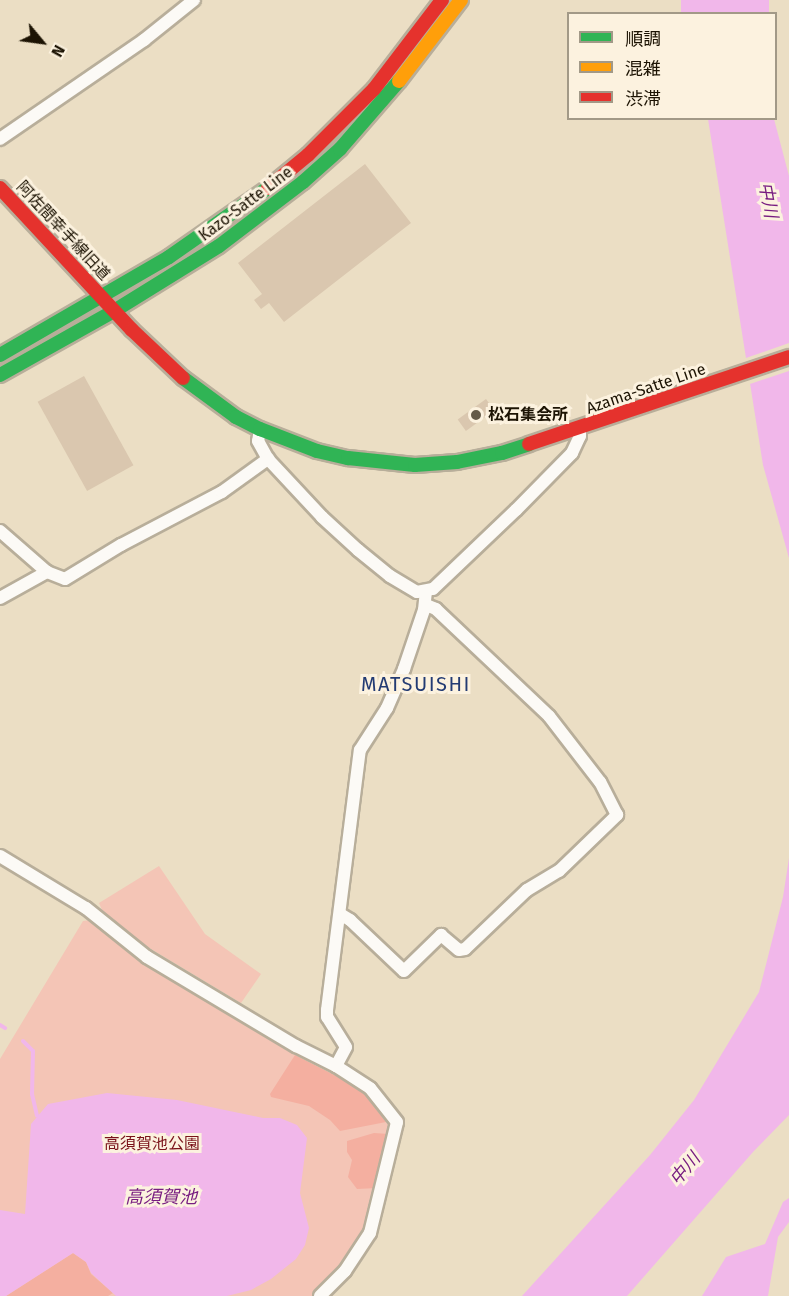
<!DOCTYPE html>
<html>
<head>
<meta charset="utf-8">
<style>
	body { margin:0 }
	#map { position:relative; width:789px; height:1296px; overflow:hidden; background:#ebdec4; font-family:"Fira Sans","Noto Sans JP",sans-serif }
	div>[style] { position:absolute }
	.green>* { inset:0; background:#f4c5b6 }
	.forest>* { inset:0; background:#f4afa0 }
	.water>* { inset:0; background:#f1b7ea; transform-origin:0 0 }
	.pier>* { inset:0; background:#ebdec4 }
	.stream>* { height:4px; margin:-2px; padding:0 2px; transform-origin:2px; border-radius:2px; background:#f1b7ea }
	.building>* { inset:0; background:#dac7af; transform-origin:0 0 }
	.roads { filter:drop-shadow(2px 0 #b8ae9a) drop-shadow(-2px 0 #b8ae9a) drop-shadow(0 2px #b8ae9a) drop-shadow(0 -2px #b8ae9a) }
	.street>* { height:12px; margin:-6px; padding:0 6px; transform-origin:6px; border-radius:6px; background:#fcfaf6 }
	.fast>* { height:14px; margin:-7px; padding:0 7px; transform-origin:7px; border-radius:7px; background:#30b455 }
	.slow>* { height:14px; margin:-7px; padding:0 7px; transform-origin:7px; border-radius:7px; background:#ff9f0a }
	.jam>* { height:14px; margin:-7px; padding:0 7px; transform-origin:7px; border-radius:7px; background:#e5322d }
	.dots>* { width:16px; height:16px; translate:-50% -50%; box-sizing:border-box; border:3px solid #fcf2df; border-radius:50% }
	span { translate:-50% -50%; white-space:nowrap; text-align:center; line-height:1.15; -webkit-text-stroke:6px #fcf2df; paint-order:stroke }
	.street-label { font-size:16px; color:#1c1303 }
	.poi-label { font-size:16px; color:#1c1303; font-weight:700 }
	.left { translate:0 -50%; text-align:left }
	.park-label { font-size:16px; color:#7a1219 }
	.water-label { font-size:18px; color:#781d81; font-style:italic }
	.quarter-label { font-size:20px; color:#233b73; letter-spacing:1.5px }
	.legend { position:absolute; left:567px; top:12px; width:210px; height:108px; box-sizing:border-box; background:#fcf2df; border:2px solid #a29987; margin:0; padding:8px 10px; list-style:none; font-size:18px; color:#1c1303 }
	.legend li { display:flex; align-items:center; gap:12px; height:30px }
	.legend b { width:30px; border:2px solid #a29987 }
	.north { position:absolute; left:12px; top:12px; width:60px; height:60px; -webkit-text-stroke:4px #fcf2df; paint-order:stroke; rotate:119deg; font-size:16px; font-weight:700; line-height:24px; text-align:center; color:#1c1303 }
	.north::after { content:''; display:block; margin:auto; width:21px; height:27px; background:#1c1303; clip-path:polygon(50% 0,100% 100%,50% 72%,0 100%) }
</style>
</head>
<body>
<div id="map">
	<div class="green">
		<i style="clip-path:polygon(159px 866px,205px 934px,261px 974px,241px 1003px,141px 943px,102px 910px,99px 903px)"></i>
		<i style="clip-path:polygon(91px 920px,141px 961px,315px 1067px,360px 1088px,386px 1122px,391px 1129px,367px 1227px,342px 1268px,315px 1296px,0 1296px,0 1059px,83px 921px)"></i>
	</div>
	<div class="forest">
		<i style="clip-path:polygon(295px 1055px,360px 1088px,386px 1122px,340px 1131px,330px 1120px,309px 1106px,271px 1097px,270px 1094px)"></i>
		<i style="clip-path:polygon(374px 1133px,389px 1134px,377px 1188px,357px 1189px,348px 1177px,352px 1160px,347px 1152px,347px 1141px)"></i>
		<i style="clip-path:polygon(73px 1253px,86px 1262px,91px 1274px,113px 1293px,108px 1296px,6px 1296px)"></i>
	</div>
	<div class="water">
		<i style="left:681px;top:0;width:88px;height:13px"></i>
		<i style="clip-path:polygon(708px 119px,774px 119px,789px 176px,789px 558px,763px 465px)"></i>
		<i style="clip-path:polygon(789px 858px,789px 1115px,753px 1152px,627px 1296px,522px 1296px,650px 1155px,694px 1100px,759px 992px,783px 897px)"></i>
		<i style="clip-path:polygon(107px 1093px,177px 1100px,263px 1118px,280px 1118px,297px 1125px,307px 1138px,300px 1193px,309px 1228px,305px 1245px,296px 1259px,271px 1279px,251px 1290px,227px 1296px,116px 1296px,91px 1273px,86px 1262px,73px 1253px,6px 1296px,0 1296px,0 1210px,25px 1214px,31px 1124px,48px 1104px)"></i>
		<i style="clip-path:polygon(789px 1198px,789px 1222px,778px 1237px,768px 1296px,702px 1296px,726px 1257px,765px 1244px,783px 1202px)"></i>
	</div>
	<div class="pier">
		<i style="clip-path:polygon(789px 343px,789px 371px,747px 385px,743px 359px)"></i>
	</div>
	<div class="stream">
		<i style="left:0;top:1025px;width:6px;rotate:31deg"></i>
		<i style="left:23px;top:1041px;width:14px;rotate:45deg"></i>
		<i style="left:33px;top:1051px;width:43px;rotate:91.3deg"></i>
		<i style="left:32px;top:1094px;width:22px;rotate:77deg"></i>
	</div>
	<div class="building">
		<i style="clip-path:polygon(365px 164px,411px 223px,284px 322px,269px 303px,261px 309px,254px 300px,262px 294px,238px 263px)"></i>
		<i style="left:84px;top:376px;width:102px;height:53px;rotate:61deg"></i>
		<i style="left:486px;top:399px;width:14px;height:35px;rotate:54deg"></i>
	</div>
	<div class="roads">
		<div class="street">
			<i style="left:0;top:139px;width:175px;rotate:-34.5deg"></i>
			<i style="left:144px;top:40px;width:64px;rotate:-38.7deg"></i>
			<i style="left:260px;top:429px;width:12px;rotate:99deg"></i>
			<i style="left:258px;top:441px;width:21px;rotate:61deg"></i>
			<i style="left:268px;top:459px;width:79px;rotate:47deg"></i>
			<i style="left:322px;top:517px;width:49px;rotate:42.5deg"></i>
			<i style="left:358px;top:550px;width:41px;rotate:39.1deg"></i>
			<i style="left:390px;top:576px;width:31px;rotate:31deg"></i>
			<i style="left:417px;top:592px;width:16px;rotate:-11deg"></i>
			<i style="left:433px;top:589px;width:115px;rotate:-43.6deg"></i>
			<i style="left:516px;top:510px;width:80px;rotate:-45.5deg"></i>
			<i style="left:572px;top:453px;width:19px;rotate:-65deg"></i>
			<i style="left:580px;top:436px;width:8px;rotate:-90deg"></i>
			<i style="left:0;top:531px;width:62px;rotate:41.1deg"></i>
			<i style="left:47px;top:572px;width:19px;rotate:21deg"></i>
			<i style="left:65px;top:579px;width:66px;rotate:-31.3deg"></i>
			<i style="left:121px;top:545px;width:114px;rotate:-27.7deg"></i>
			<i style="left:222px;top:492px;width:57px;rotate:-35.7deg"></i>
			<i style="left:0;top:598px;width:54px;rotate:-29deg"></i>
			<i style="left:0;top:856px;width:100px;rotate:31.2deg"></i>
			<i style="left:86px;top:908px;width:78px;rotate:38.8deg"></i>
			<i style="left:147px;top:957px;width:174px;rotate:30.9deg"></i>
			<i style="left:296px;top:1046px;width:45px;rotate:26.6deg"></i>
			<i style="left:340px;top:914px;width:12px;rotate:31deg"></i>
			<i style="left:350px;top:920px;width:74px;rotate:43.4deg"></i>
			<i style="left:404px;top:971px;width:52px;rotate:-44.2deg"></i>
			<i style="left:441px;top:935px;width:23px;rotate:40deg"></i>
			<i style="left:459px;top:950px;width:6px;rotate:-9deg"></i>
			<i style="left:465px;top:949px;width:86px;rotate:-43.6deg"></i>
			<i style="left:527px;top:890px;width:37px;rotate:-31deg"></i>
			<i style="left:559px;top:871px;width:81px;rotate:-44deg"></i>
			<i style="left:617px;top:815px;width:37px;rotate:-117deg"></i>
			<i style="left:600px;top:782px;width:83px;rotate:-127.7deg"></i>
			<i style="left:549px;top:716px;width:156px;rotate:-136.6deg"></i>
			<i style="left:436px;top:609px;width:11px;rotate:-158deg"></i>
			<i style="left:320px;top:1296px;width:35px;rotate:-45deg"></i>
			<i style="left:345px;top:1271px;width:45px;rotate:-56.7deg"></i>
			<i style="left:370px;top:1233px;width:114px;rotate:-76.3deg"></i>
			<i style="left:397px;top:1122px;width:43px;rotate:-128.5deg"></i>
			<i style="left:370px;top:1088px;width:40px;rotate:-147.1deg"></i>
			<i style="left:336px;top:1066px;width:21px;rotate:-62deg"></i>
			<i style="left:346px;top:1047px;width:36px;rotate:-122deg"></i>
			<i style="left:327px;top:1017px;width:7px;rotate:-90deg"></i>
			<i style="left:327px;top:1010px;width:262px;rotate:-82.8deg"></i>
			<i style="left:360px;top:750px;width:50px;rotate:-57.3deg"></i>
			<i style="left:387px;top:708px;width:43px;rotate:-66.4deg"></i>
			<i style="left:404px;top:669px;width:62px;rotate:-71.3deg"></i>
			<i style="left:424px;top:610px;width:19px;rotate:-84deg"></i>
		</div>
		<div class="fast">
			<i style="left:0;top:355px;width:195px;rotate:-30.1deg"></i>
			<i style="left:169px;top:257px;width:121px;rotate:-34.9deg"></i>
			<i style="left:0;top:375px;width:131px;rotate:-29.3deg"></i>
			<i style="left:114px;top:311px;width:123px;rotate:-31.8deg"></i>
			<i style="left:219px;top:246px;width:106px;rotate:-37.3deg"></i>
			<i style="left:303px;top:182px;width:50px;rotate:-41.7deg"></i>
			<i style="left:340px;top:149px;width:90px;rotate:-49.1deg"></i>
			<i style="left:183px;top:378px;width:66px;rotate:36.3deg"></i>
			<i style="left:236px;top:417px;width:27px;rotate:27deg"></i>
			<i style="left:260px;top:429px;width:61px;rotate:21.1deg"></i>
			<i style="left:317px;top:451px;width:32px;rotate:13deg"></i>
			<i style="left:348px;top:458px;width:67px;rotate:6deg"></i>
			<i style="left:415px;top:465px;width:42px;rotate:-4.1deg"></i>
			<i style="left:457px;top:462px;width:46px;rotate:-11.3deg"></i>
			<i style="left:502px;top:453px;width:28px;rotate:-18deg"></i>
		</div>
		<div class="slow">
			<i style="left:399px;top:81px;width:102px;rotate:-52.6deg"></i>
		</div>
		<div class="jam">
			<i style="left:0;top:188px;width:194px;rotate:47.1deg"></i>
			<i style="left:132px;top:330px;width:70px;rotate:43.3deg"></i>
			<i style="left:268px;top:188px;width:52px;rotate:-39.5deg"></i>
			<i style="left:308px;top:155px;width:93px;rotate:-45deg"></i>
			<i style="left:374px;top:89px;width:112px;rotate:-52.6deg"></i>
			<i style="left:529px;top:444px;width:274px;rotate:-18.5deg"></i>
		</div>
	</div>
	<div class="dots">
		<i style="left:476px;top:415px;background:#645a47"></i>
	</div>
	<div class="street-label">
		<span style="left:246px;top:204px;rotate:-37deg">Kazo-Satte Line</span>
		<span style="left:63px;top:231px;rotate:47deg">阿佐間幸手線旧道</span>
		<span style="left:646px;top:389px;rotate:-19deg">Azama-Satte Line</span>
	</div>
	<div class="poi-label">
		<span class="left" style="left:488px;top:415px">松石集会所</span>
	</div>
	<div class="park-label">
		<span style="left:152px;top:1144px">高須賀池公園</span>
	</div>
	<div class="water-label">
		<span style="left:768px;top:200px;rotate:80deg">中川</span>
		<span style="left:685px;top:1169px;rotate:-50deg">中川</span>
		<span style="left:161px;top:1197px">高須賀池</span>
	</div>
	<div class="quarter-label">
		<span style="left:416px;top:684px">MATSUISHI</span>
	</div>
	<ul class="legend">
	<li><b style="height:8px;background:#30b455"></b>順調</li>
	<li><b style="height:8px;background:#ff9f0a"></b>混雑</li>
	<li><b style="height:8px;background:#e5322d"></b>渋滞</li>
	</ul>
	<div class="north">N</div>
</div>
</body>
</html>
